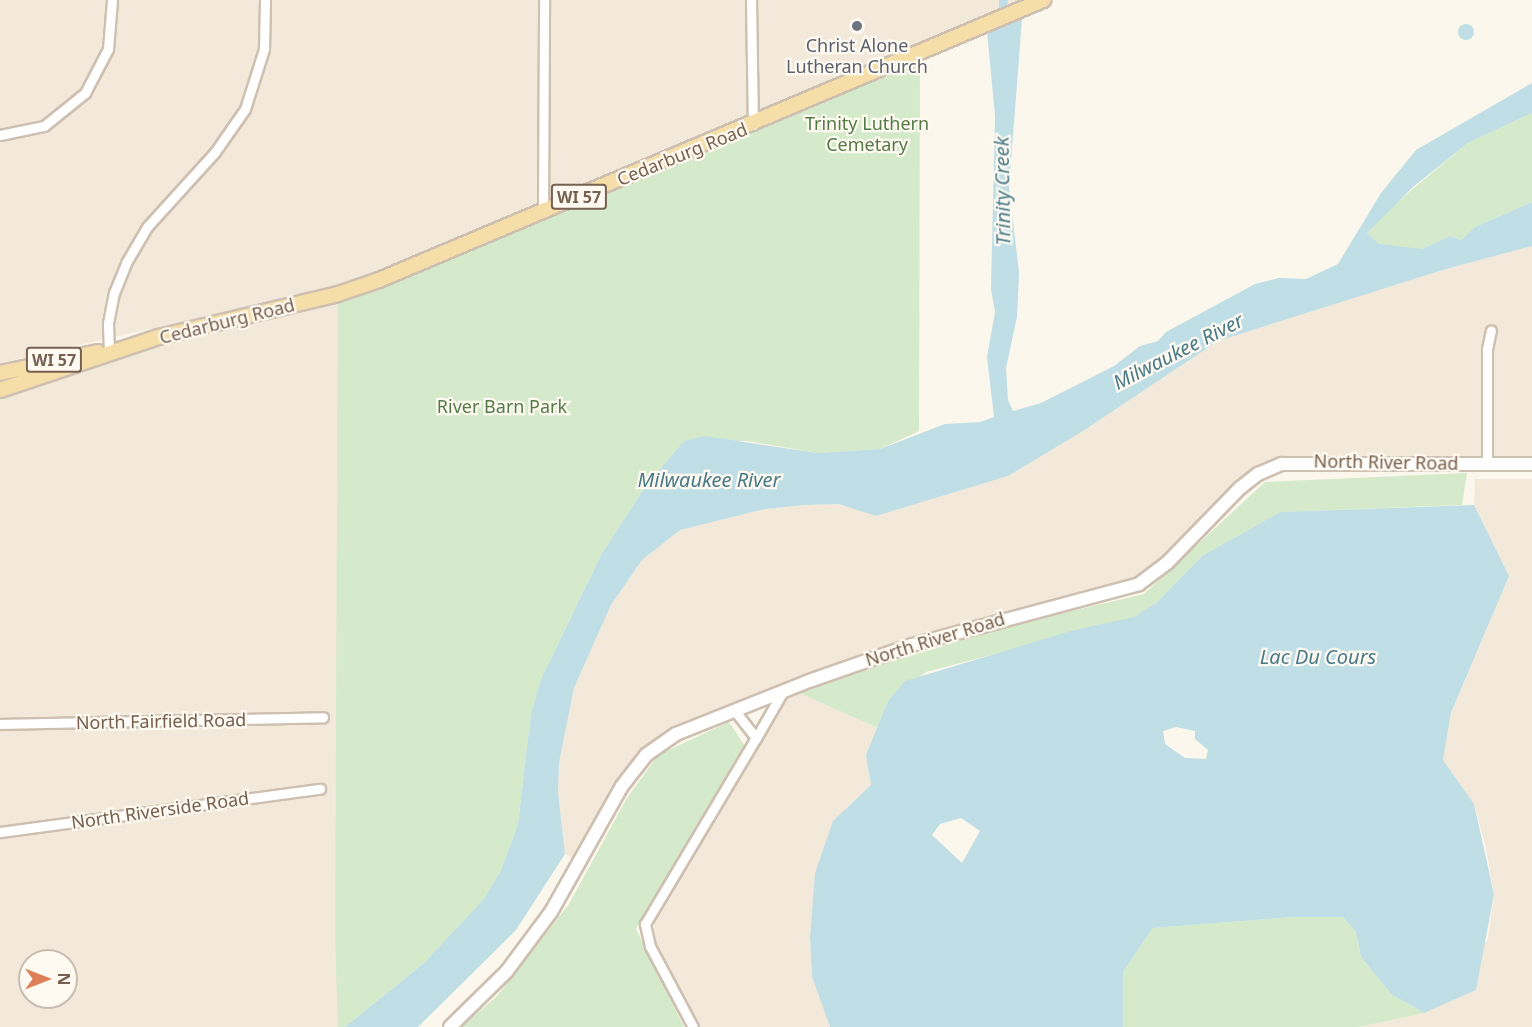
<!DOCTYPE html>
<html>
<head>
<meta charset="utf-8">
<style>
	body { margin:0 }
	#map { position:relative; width:1532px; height:1027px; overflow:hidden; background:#fcf7ec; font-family:"Noto Sans",sans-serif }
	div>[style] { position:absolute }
	.residential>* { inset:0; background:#f3e9da }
	.green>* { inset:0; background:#d5eaca }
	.water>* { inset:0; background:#c0dee5 }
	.round { border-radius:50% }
	.roads { filter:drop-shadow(2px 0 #cec0b1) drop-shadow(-2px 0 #cec0b1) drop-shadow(0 2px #cec0b1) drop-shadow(0 -2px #cec0b1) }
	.street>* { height:9px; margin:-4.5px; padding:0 4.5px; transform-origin:4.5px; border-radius:4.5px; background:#fff }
	.secondary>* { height:12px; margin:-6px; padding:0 6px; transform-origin:6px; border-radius:6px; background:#fff }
	.primary>* { height:14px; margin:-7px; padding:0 7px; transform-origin:7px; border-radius:7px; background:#f6dea9 }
	.dots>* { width:16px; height:16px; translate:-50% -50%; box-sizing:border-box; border:3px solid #fefaf2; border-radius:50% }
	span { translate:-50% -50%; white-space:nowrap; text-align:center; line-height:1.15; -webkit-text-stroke:4.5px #fefaf2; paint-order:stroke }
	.shield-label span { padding:2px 4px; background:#fefaf2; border:2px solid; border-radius:4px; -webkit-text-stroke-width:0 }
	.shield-label { font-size:16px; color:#77604f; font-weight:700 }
	.worship-label { font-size:18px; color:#5b616d }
	.park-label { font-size:18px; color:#547b47 }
	.street-label { font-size:18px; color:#77604f }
	.water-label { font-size:20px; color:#497a88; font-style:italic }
	.north { position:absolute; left:18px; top:949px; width:60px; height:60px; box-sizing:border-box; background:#fefaf2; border:2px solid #c8bcb1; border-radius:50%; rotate:90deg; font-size:16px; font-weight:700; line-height:24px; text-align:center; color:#77604f }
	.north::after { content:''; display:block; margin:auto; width:21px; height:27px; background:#de7f59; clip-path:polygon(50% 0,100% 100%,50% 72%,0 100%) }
</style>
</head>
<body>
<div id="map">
	<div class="residential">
		<i style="clip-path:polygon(0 0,1025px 0,357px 282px,0 363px)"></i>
		<i style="clip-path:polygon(1532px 246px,1532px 458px,1281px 459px,1136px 579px,998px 614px,845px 663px,663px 736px,632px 761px,574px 859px,565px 854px,558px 792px,559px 763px,574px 688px,611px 605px,642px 560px,680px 530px,765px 509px,805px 505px,840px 504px,876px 516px,1008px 476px,1083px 431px,1218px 341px,1446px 269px)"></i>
		<i style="clip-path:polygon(evenodd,339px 302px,338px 1027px,0 1027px,0 399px,155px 346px,339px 302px,30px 961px,66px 961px,66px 997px,30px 997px,30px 961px)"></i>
		<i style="clip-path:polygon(1475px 479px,1532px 479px,1532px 1027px,1359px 1027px,1424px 1013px,1488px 939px,1494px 894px,1486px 848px,1474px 804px,1443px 760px,1451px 714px,1509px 576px,1474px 505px)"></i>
		<i style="clip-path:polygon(797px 690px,878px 728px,866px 755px,871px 785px,847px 807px,815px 873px,810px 937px,812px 977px,830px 1027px,699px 1027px,653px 943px,655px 915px,786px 699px)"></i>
	</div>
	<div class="green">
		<i style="clip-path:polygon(920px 52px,919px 431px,880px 449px,817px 453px,747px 441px,684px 441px,645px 487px,601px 555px,541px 679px,531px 713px,518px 824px,501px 870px,485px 899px,424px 963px,345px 1027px,338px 1027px,335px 937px,338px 294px)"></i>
		<i style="clip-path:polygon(1532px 113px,1532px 202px,1475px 227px,1461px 240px,1450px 236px,1422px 249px,1406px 249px,1379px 244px,1370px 238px,1367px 233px,1389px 209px,1468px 143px)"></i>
		<i style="clip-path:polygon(1467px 473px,1462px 505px,1280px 512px,1202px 556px,1156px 603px,1134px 617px,926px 672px,888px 701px,878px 728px,793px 690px,1025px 622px,1144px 594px,1265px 482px)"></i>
		<i style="clip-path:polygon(729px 722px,745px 746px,636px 929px,684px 1027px,461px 1027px,497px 996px,569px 904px,627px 798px,658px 755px)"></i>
		<i style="clip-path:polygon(1293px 917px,1343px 917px,1356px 932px,1361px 957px,1391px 994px,1424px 1013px,1359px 1027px,1123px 1027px,1123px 972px,1153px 928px)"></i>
	</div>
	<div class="water">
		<i style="clip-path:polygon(999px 0,1008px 0,1006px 24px,1022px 19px,1009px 187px,1019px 272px,1017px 317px,1006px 368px,1008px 400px,1013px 411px,1041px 403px,1114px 366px,1140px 346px,1158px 341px,1166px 332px,1255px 284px,1279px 278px,1306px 279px,1338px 264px,1381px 193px,1416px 150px,1532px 83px,1532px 113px,1468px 143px,1413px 187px,1367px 233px,1379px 244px,1422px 249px,1450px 236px,1461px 240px,1475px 227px,1532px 202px,1532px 246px,1446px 269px,1218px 341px,1083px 431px,1008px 476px,876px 516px,839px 504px,805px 505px,765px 509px,680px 530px,642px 560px,611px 605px,574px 688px,559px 763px,558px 792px,565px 854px,516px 930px,418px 1027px,345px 1027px,424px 963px,485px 898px,501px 870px,518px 824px,531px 713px,541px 679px,601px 555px,645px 487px,684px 441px,705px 436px,817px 453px,880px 449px,945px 424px,980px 422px,994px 417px,987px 357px,995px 312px,991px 289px,995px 116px,987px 31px,999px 27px)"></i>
		<i class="round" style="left:1458px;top:24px;width:16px;height:16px"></i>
		<i style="clip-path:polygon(evenodd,1474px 505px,1509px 576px,1451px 713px,1443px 760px,1474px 804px,1494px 894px,1476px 990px,1424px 1013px,1391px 994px,1361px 957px,1356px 932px,1343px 917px,1293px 917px,1153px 928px,1123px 972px,1123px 1027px,830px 1027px,812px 977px,810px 937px,815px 873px,833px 821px,871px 785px,866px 755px,888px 701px,905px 681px,1071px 631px,1134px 617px,1156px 603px,1202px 556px,1280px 512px,1474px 505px,1176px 727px,1195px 731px,1195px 739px,1208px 750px,1206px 759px,1185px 758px,1165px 744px,1163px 731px,1176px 727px,1474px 505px,961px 818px,980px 831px,962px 863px,932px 835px,940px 824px,961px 818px)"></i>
	</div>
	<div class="roads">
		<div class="street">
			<i style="left:751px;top:0;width:125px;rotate:89.1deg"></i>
			<i style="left:0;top:135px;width:45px;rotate:-11.6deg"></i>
			<i style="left:44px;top:126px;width:53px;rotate:-38.8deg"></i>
			<i style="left:85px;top:93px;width:50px;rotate:-62.4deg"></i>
			<i style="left:108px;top:49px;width:49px;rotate:-85.3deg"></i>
			<i style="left:543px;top:212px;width:212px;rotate:-89.7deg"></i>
			<i style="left:109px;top:353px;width:30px;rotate:-92deg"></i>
			<i style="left:108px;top:323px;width:31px;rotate:-79deg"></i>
			<i style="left:114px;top:293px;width:32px;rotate:-68deg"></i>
			<i style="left:126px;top:263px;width:42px;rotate:-59.7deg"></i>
			<i style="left:147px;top:227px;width:101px;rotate:-47.8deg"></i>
			<i style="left:215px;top:152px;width:52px;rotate:-55.1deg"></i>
			<i style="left:245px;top:109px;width:63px;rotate:-72.4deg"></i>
			<i style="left:264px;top:49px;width:49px;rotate:-88.8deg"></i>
			<i style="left:1487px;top:463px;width:114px;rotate:-90deg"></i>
			<i style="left:1487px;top:349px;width:19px;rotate:-78deg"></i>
			<i style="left:0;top:724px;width:323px;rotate:-1.2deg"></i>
			<i style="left:756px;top:738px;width:52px;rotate:-60deg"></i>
			<i style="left:0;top:832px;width:323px;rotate:-7.7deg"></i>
			<i style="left:693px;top:1027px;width:92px;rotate:-118deg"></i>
			<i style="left:650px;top:946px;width:23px;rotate:-103deg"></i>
			<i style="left:645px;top:924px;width:217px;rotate:-59.2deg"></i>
			<i style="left:756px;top:738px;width:33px;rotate:-128deg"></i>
		</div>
		<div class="secondary">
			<i style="left:450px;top:1027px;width:80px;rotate:-44.5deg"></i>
			<i style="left:507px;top:971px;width:74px;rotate:-53.3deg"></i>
			<i style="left:551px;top:912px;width:145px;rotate:-60.6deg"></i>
			<i style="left:622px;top:786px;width:39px;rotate:-52deg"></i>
			<i style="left:646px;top:755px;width:37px;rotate:-35deg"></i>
			<i style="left:676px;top:734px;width:146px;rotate:-21.7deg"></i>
			<i style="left:812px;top:680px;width:106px;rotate:-19.3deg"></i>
			<i style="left:912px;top:645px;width:235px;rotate:-15deg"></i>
			<i style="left:1139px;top:584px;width:36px;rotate:-37deg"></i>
			<i style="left:1168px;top:562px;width:103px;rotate:-45.8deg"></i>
			<i style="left:1240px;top:488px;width:23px;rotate:-38deg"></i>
			<i style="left:1258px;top:474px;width:26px;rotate:-23deg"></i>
			<i style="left:1282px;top:464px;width:250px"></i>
		</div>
		<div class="primary">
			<i style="left:0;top:373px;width:100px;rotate:-12.1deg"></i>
			<i style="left:0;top:390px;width:167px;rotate:-18.5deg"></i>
			<i style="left:158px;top:337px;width:185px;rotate:-13.4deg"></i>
			<i style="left:338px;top:294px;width:43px;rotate:-18.9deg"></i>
			<i style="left:379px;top:280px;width:721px;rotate:-22.86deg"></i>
		</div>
	</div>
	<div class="dots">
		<i style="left:857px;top:26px;background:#6b7280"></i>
	</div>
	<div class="shield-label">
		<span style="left:579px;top:197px">WI 57</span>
		<span style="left:54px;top:360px">WI 57</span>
	</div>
	<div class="worship-label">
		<span style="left:857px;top:56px">Christ Alone<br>Lutheran Church</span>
	</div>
	<div class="park-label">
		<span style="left:867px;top:134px">Trinity Luthern<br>Cemetary</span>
		<span style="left:502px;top:406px">River Barn Park</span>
	</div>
	<div class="street-label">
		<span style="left:682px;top:154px;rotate:-22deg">Cedarburg Road</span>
		<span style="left:227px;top:321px;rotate:-14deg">Cedarburg Road</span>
		<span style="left:1386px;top:462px;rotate:1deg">North River Road</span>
		<span style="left:935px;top:639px;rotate:-17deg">North River Road</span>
		<span style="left:161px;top:721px;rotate:-1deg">North Fairfield Road</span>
		<span style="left:160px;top:810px;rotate:-8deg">North Riverside Road</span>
	</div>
	<div class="water-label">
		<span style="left:1002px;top:191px;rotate:-91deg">Trinity Creek</span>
		<span style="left:1178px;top:351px;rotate:-27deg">Milwaukee River</span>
		<span style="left:709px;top:479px">Milwaukee River</span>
		<span style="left:1318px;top:656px">Lac Du Cours</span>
	</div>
	<div class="north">N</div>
</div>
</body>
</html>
